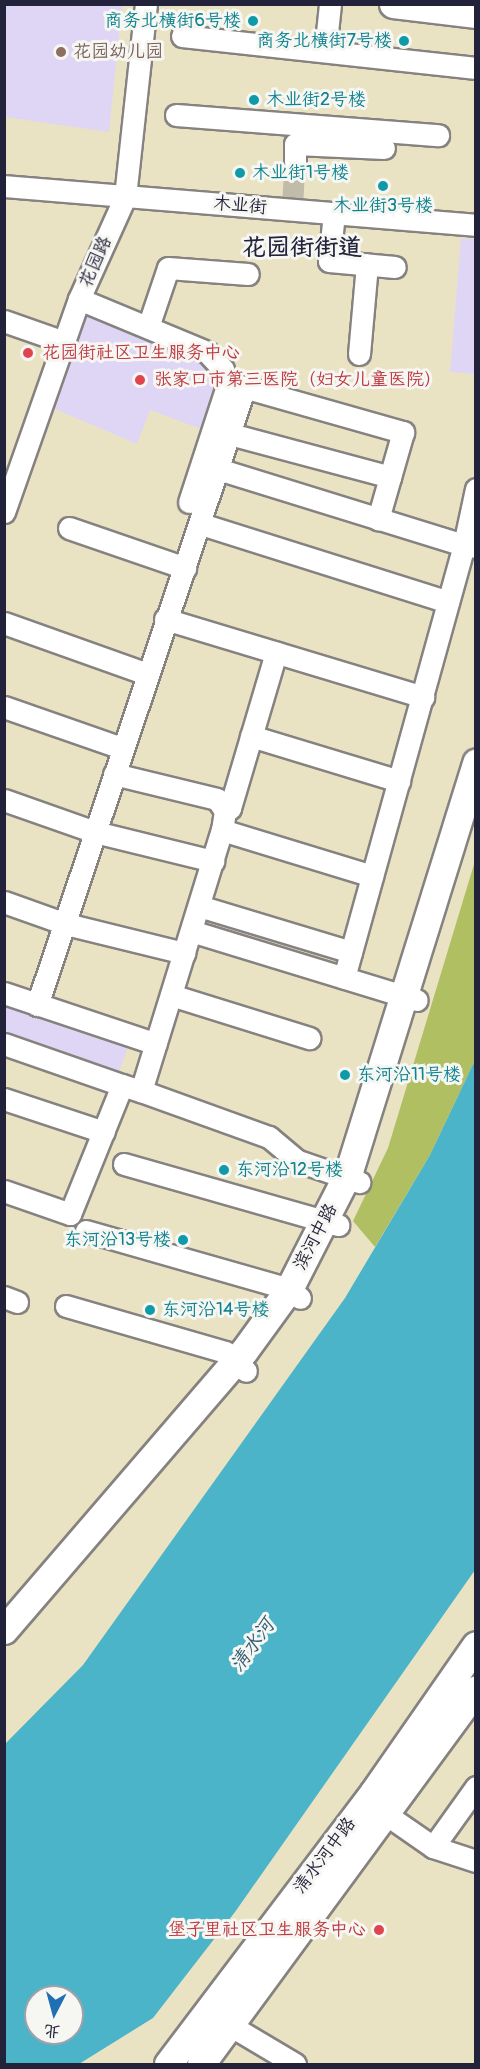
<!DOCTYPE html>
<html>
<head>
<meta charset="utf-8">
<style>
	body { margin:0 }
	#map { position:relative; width:480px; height:2069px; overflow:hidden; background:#e9e3c4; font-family:Pangolin,"LXGW WenKai TC",sans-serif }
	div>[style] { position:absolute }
	.built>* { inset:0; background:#dfd5f5; transform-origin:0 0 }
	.green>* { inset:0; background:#b0bf62 }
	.water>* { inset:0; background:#4bb4c9 }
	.minor-tunnel>* { height:21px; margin-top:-10.5px; transform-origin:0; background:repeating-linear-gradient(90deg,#c1bca9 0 21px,transparent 0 31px) }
	.roads { filter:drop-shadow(2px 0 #868280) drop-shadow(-2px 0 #868280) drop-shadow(0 2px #868280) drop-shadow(0 -2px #868280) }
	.minor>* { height:21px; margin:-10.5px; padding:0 10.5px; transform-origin:10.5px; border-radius:10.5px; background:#fff }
	.major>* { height:27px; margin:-13.5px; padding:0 13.5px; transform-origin:13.5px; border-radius:13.5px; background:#fff }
	.dots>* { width:16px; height:16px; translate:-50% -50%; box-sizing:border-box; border:3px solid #f6f6f2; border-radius:50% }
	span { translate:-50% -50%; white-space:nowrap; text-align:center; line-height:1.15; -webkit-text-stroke:6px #f6f6f2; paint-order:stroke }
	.culture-label { font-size:18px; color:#0d838f }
	.right { translate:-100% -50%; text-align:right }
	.left { translate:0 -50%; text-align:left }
	.education-label { font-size:18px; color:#785e54 }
	.street-label { font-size:18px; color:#22223b }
	.health-label { font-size:18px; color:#be3a42 }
	.water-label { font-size:20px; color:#325c74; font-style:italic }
	.district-label { font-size:24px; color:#22223b; font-weight:700 }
	.frame { position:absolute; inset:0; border:6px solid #22223b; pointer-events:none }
	.north { position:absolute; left:24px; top:1985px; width:60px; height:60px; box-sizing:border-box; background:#f6f6f2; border:2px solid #a1a1a9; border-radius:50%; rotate:186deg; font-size:16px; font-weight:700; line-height:24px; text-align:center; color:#22223b }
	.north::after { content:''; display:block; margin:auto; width:21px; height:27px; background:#1f6fb2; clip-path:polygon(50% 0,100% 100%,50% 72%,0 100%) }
</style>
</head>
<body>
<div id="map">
	<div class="built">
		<i style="clip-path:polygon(5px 4px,122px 5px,109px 132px,5px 117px)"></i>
		<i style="clip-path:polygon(461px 238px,475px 239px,475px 374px,450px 372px)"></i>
		<i style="clip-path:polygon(87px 310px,216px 365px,220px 375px,204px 430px,150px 410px,137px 444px,50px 407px)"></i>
		<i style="left:5px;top:1001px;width:131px;height:33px;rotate:19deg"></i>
	</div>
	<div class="green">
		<i style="clip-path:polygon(475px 861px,475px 1060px,430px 1155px,375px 1247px,353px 1221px,388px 1148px)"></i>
	</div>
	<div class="water">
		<i style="clip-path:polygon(evenodd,475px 1060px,475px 1570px,235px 1912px,153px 2018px,79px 2064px,5px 2064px,5px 1744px,83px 1665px,345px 1298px,430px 1155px,475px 1060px,36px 1997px,72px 1997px,72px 2033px,36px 2033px,36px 1997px)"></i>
	</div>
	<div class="minor-tunnel">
		<i style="left:293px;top:198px;width:36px;rotate:-87deg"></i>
	</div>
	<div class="roads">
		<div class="minor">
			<i style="left:182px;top:36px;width:296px;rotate:6.2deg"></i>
			<i style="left:325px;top:51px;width:47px;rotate:-83.9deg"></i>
			<i style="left:176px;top:115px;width:263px;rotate:4.4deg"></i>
			<i style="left:295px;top:162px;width:18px;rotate:-90deg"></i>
			<i style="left:295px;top:144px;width:89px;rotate:2.6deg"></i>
			<i style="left:4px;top:186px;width:474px;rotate:4.7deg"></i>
			<i style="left:334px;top:213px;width:48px;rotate:95.9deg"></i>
			<i style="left:329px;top:261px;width:66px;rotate:5.2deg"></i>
			<i style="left:79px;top:299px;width:139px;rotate:22.5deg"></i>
			<i style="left:207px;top:352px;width:23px;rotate:47deg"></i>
			<i style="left:223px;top:369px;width:20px;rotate:81deg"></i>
			<i style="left:226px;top:389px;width:119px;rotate:108.1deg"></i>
			<i style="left:4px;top:321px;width:64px;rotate:19.3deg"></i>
			<i style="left:148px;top:327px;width:62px;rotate:-71.3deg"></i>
			<i style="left:168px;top:268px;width:80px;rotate:4.3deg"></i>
			<i style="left:359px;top:354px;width:90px;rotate:-84.9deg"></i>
			<i style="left:233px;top:384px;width:177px;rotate:15.8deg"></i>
			<i style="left:403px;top:432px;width:91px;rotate:106deg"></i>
			<i style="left:230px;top:434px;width:166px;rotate:15deg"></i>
			<i style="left:218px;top:469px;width:257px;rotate:17.2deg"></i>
			<i style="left:464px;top:545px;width:449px;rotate:105.5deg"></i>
			<i style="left:476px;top:489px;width:57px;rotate:102.1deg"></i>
			<i style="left:464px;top:545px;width:12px;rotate:9deg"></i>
			<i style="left:4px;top:512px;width:226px;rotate:-70.6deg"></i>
			<i style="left:79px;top:299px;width:112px;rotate:-65.7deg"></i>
			<i style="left:125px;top:197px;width:194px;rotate:-83.8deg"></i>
			<i style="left:201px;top:524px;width:259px;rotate:17.5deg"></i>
			<i style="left:69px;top:528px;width:123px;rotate:19deg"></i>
			<i style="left:165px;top:619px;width:270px;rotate:16.8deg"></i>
			<i style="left:4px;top:623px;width:152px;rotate:19.6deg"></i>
			<i style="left:4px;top:707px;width:125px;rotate:19.2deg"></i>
			<i style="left:251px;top:736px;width:155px;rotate:16.9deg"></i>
			<i style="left:4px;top:800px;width:96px;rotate:19.4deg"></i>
			<i style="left:95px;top:832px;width:122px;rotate:13.8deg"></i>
			<i style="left:225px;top:811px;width:6px;rotate:-31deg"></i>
			<i style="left:230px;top:808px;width:162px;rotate:-73.5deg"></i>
			<i style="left:222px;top:830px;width:157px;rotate:17deg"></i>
			<i style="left:4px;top:902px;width:66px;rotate:19.5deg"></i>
			<i style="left:66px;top:924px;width:122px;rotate:13.8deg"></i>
			<i style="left:199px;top:906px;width:159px;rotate:16.8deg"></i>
			<i style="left:191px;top:931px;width:236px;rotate:17deg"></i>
			<i style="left:4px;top:993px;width:160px;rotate:18.5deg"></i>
			<i style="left:171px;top:995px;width:145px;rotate:17.3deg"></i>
			<i style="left:37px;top:1005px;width:652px;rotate:-71.4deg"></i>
			<i style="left:4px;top:1044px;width:125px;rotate:19.2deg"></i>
			<i style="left:141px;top:1091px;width:136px;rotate:19.8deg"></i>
			<i style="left:269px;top:1137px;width:38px;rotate:40deg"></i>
			<i style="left:298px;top:1161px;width:65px;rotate:19deg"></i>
			<i style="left:4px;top:1099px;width:105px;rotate:18.3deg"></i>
			<i style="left:124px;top:1164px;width:223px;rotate:15.9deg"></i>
			<i style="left:4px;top:1191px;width:70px;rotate:19.2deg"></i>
			<i style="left:70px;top:1214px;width:139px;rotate:-68deg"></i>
			<i style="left:122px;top:1085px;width:20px;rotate:18deg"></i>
			<i style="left:141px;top:1091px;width:273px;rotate:-72.8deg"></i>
			<i style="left:222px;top:830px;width:19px;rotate:-81deg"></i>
			<i style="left:225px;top:811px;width:14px;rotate:-124deg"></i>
			<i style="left:217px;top:799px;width:106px;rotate:-166.4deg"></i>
			<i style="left:86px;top:1231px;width:211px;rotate:15.9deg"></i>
			<i style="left:289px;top:1289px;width:14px;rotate:39deg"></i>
			<i style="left:4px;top:1297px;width:14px;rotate:21deg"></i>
			<i style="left:66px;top:1306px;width:166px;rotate:16.1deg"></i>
			<i style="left:225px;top:1352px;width:28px;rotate:42deg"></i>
			<i style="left:384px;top:1813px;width:60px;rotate:34.8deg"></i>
			<i style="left:433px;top:1847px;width:45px;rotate:18deg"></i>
			<i style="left:433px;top:1847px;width:74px;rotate:-54.4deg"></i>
			<i style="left:216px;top:2017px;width:92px;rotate:30.7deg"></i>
		</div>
		<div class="major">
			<i style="left:393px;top:4px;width:84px;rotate:6.9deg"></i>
			<i style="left:4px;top:1630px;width:368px;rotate:-49.3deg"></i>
			<i style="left:244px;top:1351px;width:77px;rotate:-54deg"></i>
			<i style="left:289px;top:1289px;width:132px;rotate:-63deg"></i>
			<i style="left:349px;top:1171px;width:428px;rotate:-72.7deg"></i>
			<i style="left:168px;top:2064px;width:340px;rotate:-52.9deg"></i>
			<i style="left:373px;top:1793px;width:180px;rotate:-55.2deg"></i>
			<i style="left:201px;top:2064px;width:465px;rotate:-53.7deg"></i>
		</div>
	</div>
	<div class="dots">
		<i style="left:253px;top:21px;background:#0f9aa8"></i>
		<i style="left:404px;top:41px;background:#0f9aa8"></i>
		<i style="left:61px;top:52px;background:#8d6e63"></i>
		<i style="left:254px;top:100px;background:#0f9aa8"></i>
		<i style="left:240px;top:173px;background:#0f9aa8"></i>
		<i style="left:383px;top:186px;background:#0f9aa8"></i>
		<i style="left:28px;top:353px;background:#e0444e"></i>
		<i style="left:140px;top:380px;background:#e0444e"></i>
		<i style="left:345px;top:1075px;background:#0f9aa8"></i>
		<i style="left:224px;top:1170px;background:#0f9aa8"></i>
		<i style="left:183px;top:1240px;background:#0f9aa8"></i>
		<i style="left:150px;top:1310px;background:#0f9aa8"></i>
		<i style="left:379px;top:1930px;background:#e0444e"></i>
	</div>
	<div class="culture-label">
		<span class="right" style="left:241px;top:21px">商务北横街6号楼</span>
		<span class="right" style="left:392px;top:41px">商务北横街7号楼</span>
		<span class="left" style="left:266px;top:100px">木业街2号楼</span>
		<span class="left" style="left:252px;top:173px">木业街1号楼</span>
		<span style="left:383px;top:206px">木业街3号楼</span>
		<span class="left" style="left:357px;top:1075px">东河沿11号楼</span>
		<span class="left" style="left:236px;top:1170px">东河沿12号楼</span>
		<span class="right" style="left:171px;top:1240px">东河沿13号楼</span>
		<span class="left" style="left:162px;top:1310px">东河沿14号楼</span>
	</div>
	<div class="education-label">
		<span class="left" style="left:73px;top:52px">花园幼儿园</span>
	</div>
	<div class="street-label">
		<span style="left:240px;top:206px;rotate:5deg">木业街</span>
		<span style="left:96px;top:262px;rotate:-66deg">花园路</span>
		<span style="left:316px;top:1237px;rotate:-62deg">滨河中路</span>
		<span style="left:325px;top:1856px;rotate:-53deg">清水河中路</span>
	</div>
	<div class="health-label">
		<span class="left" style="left:42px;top:353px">花园街社区卫生服务中心</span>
		<span class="left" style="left:154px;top:380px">张家口市第三医院（妇女儿童医院）</span>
		<span class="right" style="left:366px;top:1930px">堡子里社区卫生服务中心</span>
	</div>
	<div class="water-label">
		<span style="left:252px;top:1645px;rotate:-54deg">清水河</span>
	</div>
	<div class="district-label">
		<span style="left:302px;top:248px">花园街街道</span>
	</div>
	<div class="frame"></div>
	<div class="north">北</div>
</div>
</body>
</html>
